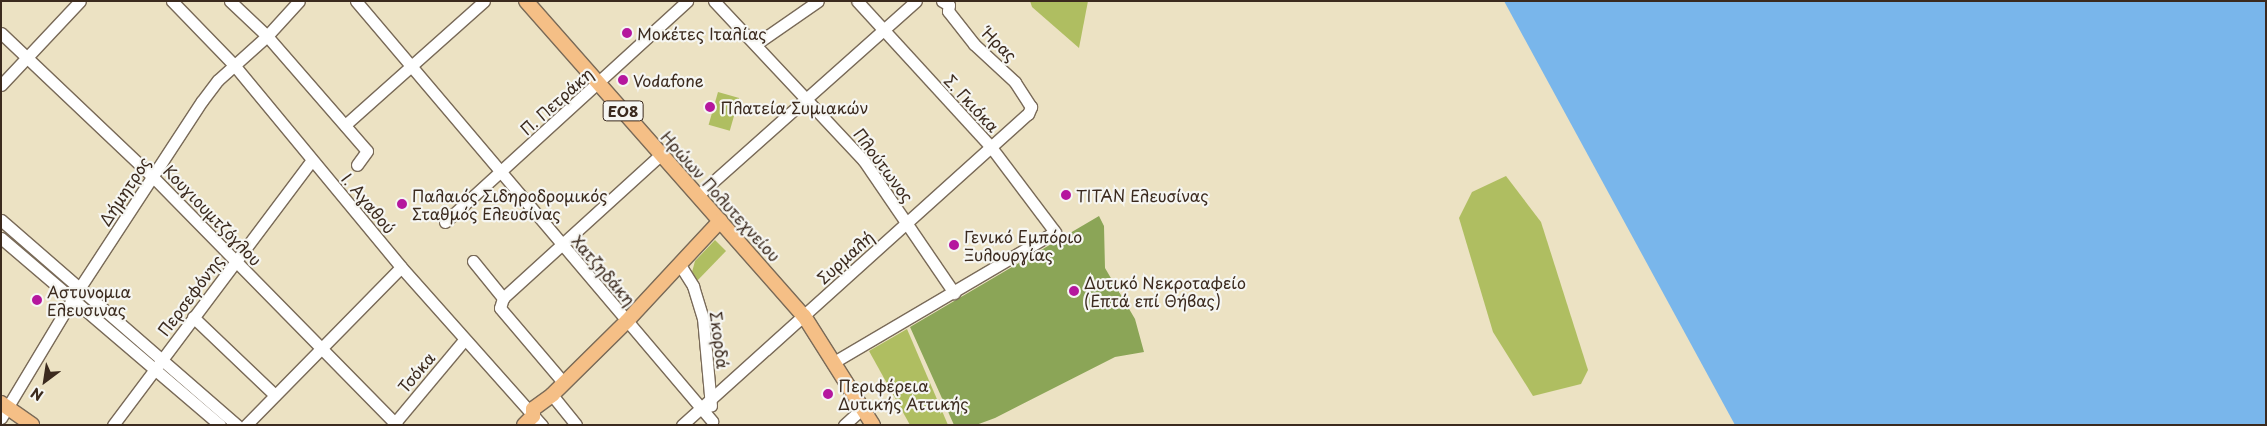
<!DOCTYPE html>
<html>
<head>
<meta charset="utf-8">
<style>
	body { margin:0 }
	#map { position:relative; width:2267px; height:426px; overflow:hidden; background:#ece2c3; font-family:"Playpen Sans",sans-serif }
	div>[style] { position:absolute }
	.green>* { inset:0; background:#afbe61; transform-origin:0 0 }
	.forest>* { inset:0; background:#8ba557 }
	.water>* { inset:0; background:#79b6eb }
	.roads { filter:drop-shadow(1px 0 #796a58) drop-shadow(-1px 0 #796a58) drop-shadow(0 1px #796a58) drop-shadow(0 -1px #796a58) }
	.minor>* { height:11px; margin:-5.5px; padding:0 5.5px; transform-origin:5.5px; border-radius:5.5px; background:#fff }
	.major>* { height:14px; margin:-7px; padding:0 7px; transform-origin:7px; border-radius:7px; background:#f5bf86 }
	.dots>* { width:14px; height:14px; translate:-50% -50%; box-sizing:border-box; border:2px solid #f6f6f2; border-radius:50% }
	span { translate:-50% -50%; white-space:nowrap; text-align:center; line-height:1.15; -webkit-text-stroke:4.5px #f6f6f2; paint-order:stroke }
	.shield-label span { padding:1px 4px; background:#f6f6f2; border:1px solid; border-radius:4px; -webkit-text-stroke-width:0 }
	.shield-label { font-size:15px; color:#3b2a1e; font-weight:700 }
	.poi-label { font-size:16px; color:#3b2a1e }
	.left { translate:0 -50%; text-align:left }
	.street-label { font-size:16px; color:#3b2a1e }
	.frame { position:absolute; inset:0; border:2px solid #3b2a1e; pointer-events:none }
	.north { position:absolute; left:20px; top:356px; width:50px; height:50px; -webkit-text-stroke:4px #f6f6f2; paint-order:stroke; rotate:211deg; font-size:14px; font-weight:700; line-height:20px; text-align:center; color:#3b2a1e }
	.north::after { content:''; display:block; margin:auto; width:18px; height:22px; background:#3b2a1e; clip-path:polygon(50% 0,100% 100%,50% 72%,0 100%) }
</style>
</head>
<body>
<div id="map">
	<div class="green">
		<i style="clip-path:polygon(1030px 1px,1088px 1px,1079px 48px,1032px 7px)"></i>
		<i style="left:718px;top:92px;width:22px;height:34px;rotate:16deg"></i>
		<i style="clip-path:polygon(1506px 176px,1541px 222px,1588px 370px,1581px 384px,1533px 396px,1493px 332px,1459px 218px,1472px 192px)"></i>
		<i style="clip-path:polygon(715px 240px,726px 251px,696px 282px,692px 272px,695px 261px)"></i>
		<i style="clip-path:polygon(907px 329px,948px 425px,910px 425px,869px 351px)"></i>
	</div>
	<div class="forest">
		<i style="clip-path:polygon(1099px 216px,1104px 226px,1105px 268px,1135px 319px,1144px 352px,1115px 357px,995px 418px,976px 425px,954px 425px,910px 327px)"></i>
	</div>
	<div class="water">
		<i style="clip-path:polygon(1504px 1px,2266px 1px,2266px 425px,1735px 425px)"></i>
	</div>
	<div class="roads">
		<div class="minor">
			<i style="left:172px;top:1px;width:89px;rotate:45.9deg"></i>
			<i style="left:234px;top:65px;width:262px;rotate:50.4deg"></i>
			<i style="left:401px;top:267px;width:212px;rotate:48.3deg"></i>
			<i style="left:230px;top:1px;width:51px;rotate:43.4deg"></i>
			<i style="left:267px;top:36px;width:152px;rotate:49deg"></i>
			<i style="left:367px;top:151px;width:17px;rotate:126deg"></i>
			<i style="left:356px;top:1px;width:551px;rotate:49.71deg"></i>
			<i style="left:714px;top:1px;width:219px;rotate:46.8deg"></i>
			<i style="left:864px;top:161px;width:160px;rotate:55.7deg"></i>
			<i style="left:1px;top:33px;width:209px;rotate:43.5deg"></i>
			<i style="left:153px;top:177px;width:348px;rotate:45.5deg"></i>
			<i style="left:756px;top:44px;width:75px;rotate:-34.7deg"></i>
			<i style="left:1px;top:85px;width:115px;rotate:-46.8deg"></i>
			<i style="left:345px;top:125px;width:186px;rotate:-41.7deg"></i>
			<i style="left:697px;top:196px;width:293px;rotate:-41.7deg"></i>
			<i style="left:1px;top:220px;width:313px;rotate:41deg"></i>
			<i style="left:445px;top:222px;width:328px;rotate:-42.4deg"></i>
			<i style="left:1px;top:238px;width:288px;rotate:40.5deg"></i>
			<i style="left:473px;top:261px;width:48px;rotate:51deg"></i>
			<i style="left:503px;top:298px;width:10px;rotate:107deg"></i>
			<i style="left:500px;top:308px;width:97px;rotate:49.6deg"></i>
			<i style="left:680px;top:265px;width:25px;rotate:58deg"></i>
			<i style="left:693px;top:286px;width:34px;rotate:73deg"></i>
			<i style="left:703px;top:318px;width:88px;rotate:84.8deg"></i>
			<i style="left:503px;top:298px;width:212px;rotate:-42.3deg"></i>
			<i style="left:193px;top:317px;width:113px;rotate:43.6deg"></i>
			<i style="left:834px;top:362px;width:256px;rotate:-30.5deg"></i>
			<i style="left:1055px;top:232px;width:106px;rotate:-127deg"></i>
			<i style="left:991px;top:147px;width:198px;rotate:-132.5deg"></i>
			<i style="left:552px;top:395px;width:38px;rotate:51deg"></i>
			<i style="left:1px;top:418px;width:140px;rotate:-59deg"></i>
			<i style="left:73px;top:298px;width:235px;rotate:-56.8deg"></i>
			<i style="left:202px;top:101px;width:26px;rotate:-53deg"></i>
			<i style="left:218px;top:80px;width:66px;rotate:-41.9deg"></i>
			<i style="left:267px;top:36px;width:47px;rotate:-47.6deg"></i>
			<i style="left:113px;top:425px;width:331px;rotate:-53.1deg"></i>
			<i style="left:246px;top:425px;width:221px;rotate:-45.5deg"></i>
			<i style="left:393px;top:425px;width:111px;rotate:-50.1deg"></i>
			<i style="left:682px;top:425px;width:465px;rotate:-42deg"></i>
			<i style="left:1028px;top:114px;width:8px;rotate:-67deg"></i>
			<i style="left:1031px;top:107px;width:30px;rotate:-123deg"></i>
			<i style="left:1015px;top:82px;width:56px;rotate:-137.2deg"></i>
			<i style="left:974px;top:44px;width:42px;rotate:-128.2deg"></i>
			<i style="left:948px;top:11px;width:6px;rotate:-81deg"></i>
			<i style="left:949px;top:5px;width:8px;rotate:-150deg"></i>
			<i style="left:844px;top:425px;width:27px;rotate:-42deg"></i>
		</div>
		<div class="major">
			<i style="left:526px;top:1px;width:420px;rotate:48.6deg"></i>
			<i style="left:804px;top:316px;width:129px;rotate:57.7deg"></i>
			<i style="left:1px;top:403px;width:38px;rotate:35deg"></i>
			<i style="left:524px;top:425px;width:13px;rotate:-45deg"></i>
			<i style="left:533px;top:416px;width:7px;rotate:-90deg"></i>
			<i style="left:533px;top:409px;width:24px;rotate:-36deg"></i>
			<i style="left:552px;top:395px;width:105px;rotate:-44.6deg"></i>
			<i style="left:627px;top:321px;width:137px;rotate:-47.1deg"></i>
		</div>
	</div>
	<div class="dots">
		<i style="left:627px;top:33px;background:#b5179e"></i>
		<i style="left:623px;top:80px;background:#b5179e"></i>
		<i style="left:710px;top:107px;background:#b5179e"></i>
		<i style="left:1066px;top:195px;background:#b5179e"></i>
		<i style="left:402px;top:204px;background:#b5179e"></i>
		<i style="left:954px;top:245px;background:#b5179e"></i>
		<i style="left:1074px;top:291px;background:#b5179e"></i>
		<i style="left:37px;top:300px;background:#b5179e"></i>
		<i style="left:828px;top:394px;background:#b5179e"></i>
	</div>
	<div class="shield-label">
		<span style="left:623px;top:111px">ΕΟ8</span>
	</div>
	<div class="poi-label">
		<span class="left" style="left:637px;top:33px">Μοκέτες Ιταλίας</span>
		<span class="left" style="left:633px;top:80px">Vodafone</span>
		<span class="left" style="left:720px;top:107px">Πλατεία Συμιακών</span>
		<span class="left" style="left:412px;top:204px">Παλαιός Σιδηροδρομικός<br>Σταθμός Ελευσίνας</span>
		<span class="left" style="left:1076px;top:195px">TITAN Ελευσίνας</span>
		<span class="left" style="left:964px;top:245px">Γενικό Εμπόριο<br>Ξυλουργίας</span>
		<span class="left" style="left:1084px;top:291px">Δυτικό Νεκροταφείο<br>(Επτά επί Θήβας)</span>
		<span class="left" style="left:47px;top:300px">Αστυνομια<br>Ελευσινας</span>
		<span class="left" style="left:838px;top:394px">Περιφέρεια<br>Δυτικής Αττικής</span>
	</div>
	<div class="street-label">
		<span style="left:1000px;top:44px;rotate:44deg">Ήρας</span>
		<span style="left:556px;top:101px;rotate:-42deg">Π. Πετράκη</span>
		<span style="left:972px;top:103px;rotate:47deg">Σ. Γκιόκα</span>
		<span style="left:884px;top:165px;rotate:53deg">Πλούτωνος</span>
		<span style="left:124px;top:191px;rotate:-57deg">Δήμητρος</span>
		<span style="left:721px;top:196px;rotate:48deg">Ηρώων Πολυτεχνείου</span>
		<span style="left:369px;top:203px;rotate:50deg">Ι. Αγαθού</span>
		<span style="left:213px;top:215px;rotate:46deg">Κουγιουμτζόγλου</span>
		<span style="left:845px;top:257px;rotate:-42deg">Συρμαλή</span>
		<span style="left:604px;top:270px;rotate:49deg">Χατζηδάκη</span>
		<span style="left:190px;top:295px;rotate:-53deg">Περσεφόνης</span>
		<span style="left:720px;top:340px;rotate:83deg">Σκορδά</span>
		<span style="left:416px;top:372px;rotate:-50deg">Τσόκα</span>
	</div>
	<div class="frame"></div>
	<div class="north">N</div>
</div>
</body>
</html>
